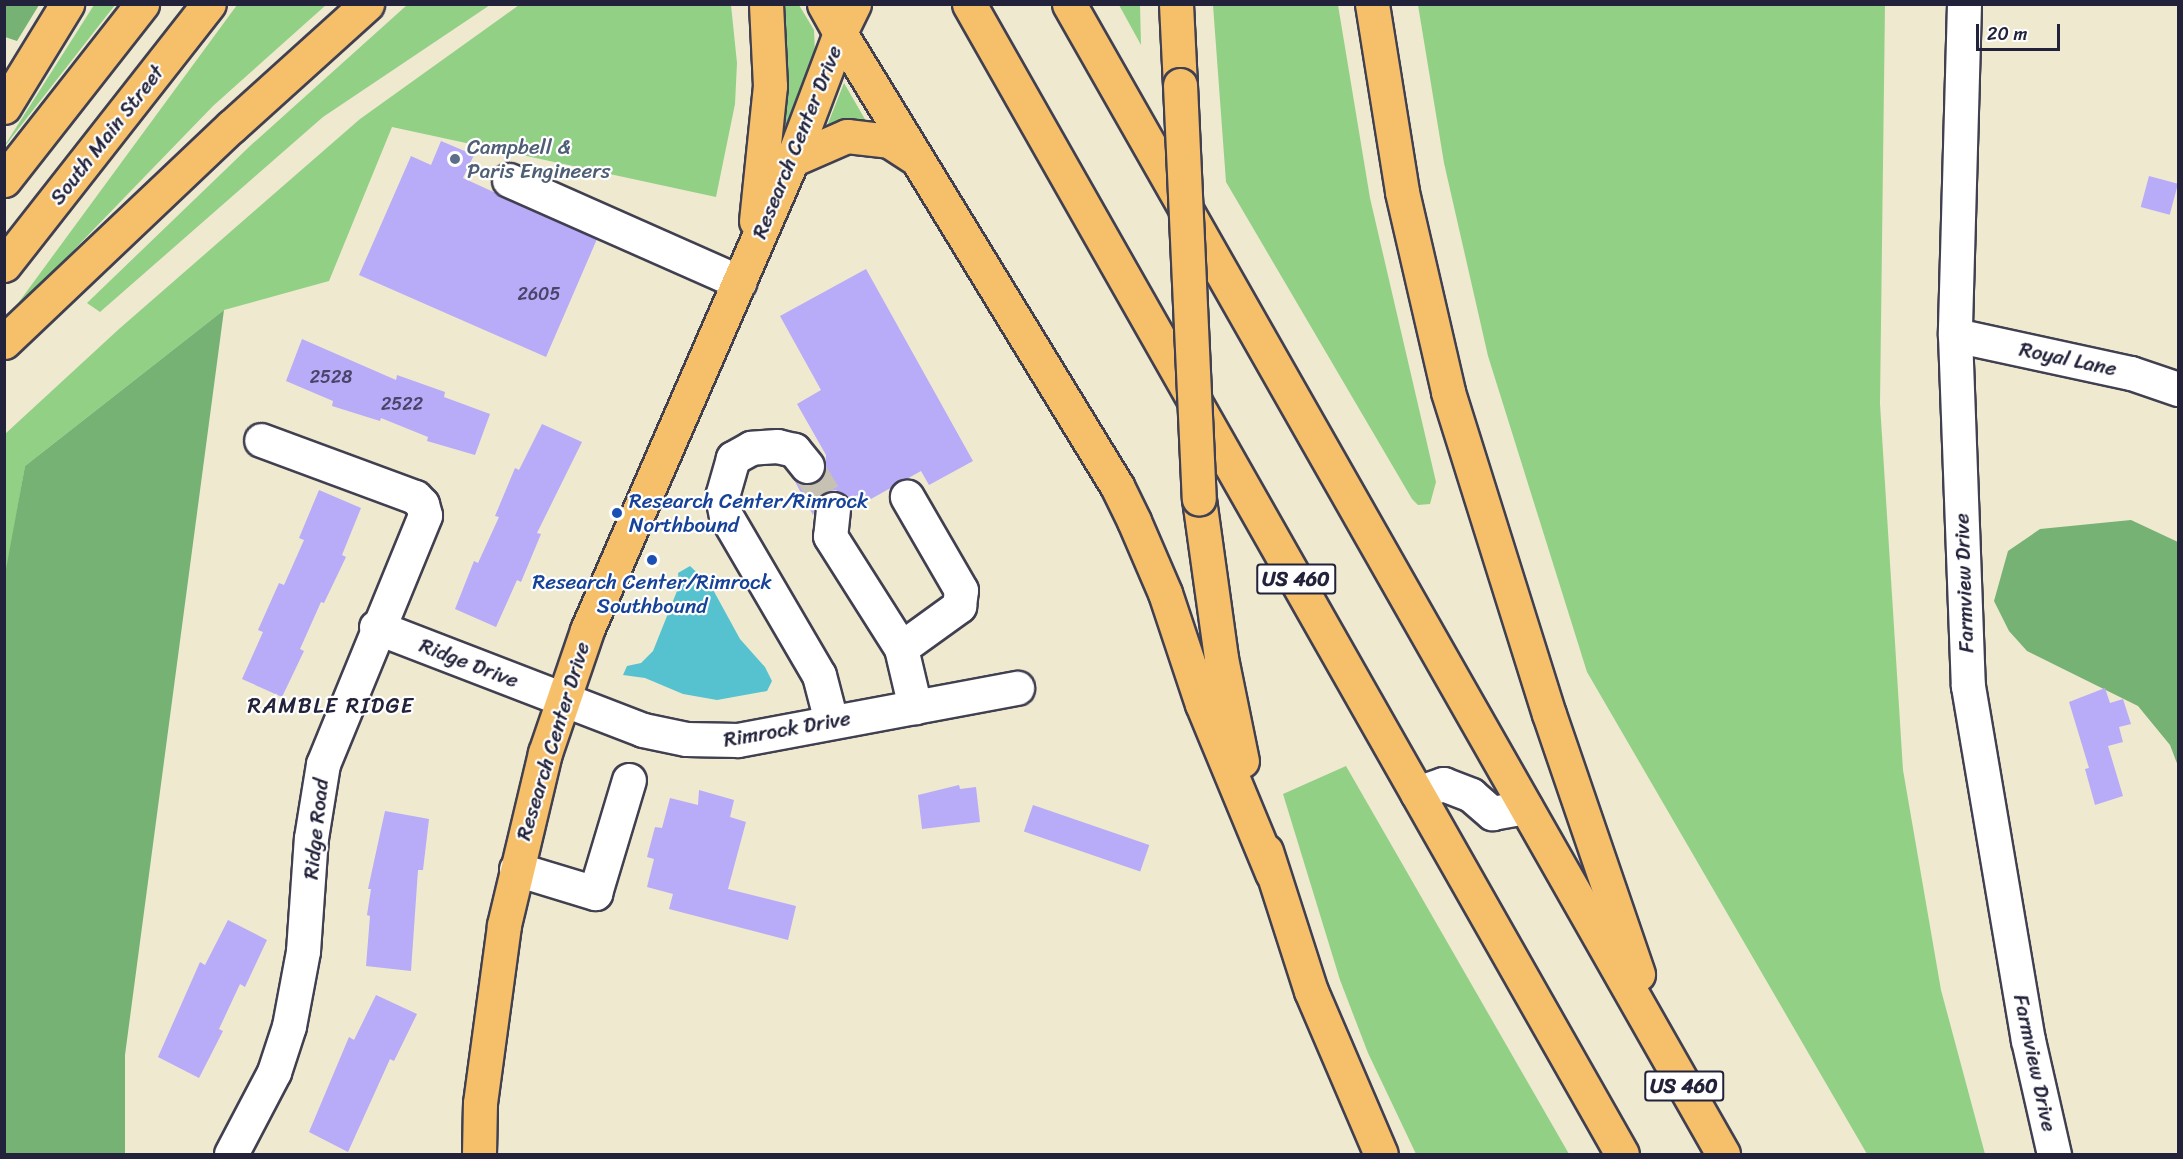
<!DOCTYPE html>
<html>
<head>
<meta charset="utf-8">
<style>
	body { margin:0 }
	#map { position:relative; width:2183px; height:1159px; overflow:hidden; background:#efe9d0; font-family:Sriracha,sans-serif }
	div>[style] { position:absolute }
	.green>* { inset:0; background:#92d086 }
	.forest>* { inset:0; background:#75b273 }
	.water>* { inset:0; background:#56c2d0 }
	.building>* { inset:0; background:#b8abf8; transform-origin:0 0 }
	.minor-tunnel>* { height:33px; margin-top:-16.5px; transform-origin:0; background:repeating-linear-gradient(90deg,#c6c1b2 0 33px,transparent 0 49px) }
	.roads { filter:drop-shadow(2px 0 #414051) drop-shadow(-2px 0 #414051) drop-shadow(0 2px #414051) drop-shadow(0 -2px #414051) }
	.minor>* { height:33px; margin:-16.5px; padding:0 16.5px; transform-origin:16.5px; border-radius:16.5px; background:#fff }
	.major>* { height:33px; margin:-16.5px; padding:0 16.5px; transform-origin:16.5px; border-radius:16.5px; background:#f6c06b }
	.highway>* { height:33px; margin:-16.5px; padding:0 16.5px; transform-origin:16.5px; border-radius:16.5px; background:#f6c06b }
	.bridges { filter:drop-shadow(2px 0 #414051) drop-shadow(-2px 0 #414051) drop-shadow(0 2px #414051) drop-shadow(0 -2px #414051) }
	.highway-bridge>* { height:33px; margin:-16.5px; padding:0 16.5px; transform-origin:16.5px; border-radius:16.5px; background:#f6c06b }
	.dots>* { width:16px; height:16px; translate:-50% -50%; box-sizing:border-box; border:3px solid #fff; border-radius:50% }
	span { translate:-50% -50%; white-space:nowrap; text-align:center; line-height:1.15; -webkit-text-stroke:4.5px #fff; paint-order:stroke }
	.number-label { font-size:18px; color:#48446a }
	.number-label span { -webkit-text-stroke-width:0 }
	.shield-label span { padding:2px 4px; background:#fff; border:2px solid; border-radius:4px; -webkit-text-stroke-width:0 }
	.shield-label { font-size:20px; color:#22223b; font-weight:700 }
	.street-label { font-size:21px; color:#22223b }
	.service-label { font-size:21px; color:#4e5e75 }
	.left { translate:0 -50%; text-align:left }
	.transit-label { font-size:21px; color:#164399 }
	.neighbourhood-label { font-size:22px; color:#22223b; letter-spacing:1.5px }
	.frame { position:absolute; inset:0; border:6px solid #22223b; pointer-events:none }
	.scale { position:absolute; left:1976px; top:24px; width:84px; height:27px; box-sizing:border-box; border:3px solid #22223b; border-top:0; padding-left:8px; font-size:18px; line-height:21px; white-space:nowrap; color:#22223b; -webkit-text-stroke:4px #fff; paint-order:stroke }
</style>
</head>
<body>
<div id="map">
	<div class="green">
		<i style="clip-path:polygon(94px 5px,115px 5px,5px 146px,5px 145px)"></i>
		<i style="clip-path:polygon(237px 5px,326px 5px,213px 106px,5px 321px)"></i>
		<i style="clip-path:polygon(407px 5px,490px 5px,323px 117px,100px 312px,87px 303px,250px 146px)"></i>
		<i style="clip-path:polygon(519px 5px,731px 5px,737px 63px,735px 104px,716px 197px,392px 127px,329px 281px,224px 310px,25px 466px,5px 580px,5px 434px,119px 329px,360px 119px)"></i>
		<i style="clip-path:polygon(777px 5px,799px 5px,814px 30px,815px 53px,772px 159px)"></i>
		<i style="clip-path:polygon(1119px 5px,1140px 5px,1141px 45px)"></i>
		<i style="clip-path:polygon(1213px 5px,1338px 5px,1370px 198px,1436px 482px,1430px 504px,1418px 505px,1412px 499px,1226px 182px)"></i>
		<i style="clip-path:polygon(1418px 5px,1885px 5px,1880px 404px,1903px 770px,1941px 990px,1985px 1154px,1867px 1154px,1587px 672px,1488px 356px,1444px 163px)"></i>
		<i style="clip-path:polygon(844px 83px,866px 121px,851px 119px,827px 126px)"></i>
		<i style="clip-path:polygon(1346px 766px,1569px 1154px,1416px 1154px,1368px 1053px,1340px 980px,1283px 794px)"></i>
	</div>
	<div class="forest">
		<i style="clip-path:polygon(5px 4px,39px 5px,17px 41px,5px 37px)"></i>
		<i style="clip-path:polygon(224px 310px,125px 1055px,125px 1154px,5px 1154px,4px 580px,25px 466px)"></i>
		<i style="clip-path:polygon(2131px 520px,2178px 542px,2178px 766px,2170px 745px,2138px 706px,2027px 651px,2009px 631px,1994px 601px,2008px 551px,2040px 529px)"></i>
	</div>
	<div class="water">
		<i style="clip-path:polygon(690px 566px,711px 586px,740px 639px,765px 667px,772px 681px,767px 691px,717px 700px,683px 694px,645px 678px,623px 675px,627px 666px,641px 663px,653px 651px,679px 586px,678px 573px)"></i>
	</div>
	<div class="building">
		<i style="clip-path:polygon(441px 141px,474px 155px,463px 178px,597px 239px,546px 357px,359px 275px,411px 156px,431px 165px)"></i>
		<i style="left:2149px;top:176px;width:30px;height:32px;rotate:15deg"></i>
		<i style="clip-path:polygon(866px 269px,973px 461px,929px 485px,921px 471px,862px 504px,857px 495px,849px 500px,836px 490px,826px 492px,818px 498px,813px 515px,793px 478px,809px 485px,818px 481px,825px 472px,826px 455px,797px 404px,821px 390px,780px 316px)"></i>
		<i style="clip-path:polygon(302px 339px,396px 380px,397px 375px,445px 392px,444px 397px,490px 414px,475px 455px,427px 441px,428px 437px,381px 418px,380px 421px,332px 406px,333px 401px,286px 381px)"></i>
		<i style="clip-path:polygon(542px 424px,582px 442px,537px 533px,541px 534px,521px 582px,517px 580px,496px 627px,455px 609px,474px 561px,478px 563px,499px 517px,495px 516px,515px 468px,519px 470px)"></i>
		<i style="clip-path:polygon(319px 490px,361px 508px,342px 555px,346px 557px,324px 603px,321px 602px,300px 649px,304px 651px,282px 697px,242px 679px,263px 632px,258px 630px,279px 583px,284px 585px,304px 540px,299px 538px)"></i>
		<i style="clip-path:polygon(2105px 688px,2110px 703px,2123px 699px,2131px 724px,2119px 727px,2123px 742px,2108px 746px,2123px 796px,2095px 805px,2085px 769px,2089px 768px,2069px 702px)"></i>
		<i style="clip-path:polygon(959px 785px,960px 789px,976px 787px,980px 822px,922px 829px,918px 795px)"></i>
		<i style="clip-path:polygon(699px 790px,734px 800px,730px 817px,746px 822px,728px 889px,796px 906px,788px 940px,669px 909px,673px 894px,647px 887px,654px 859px,647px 857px,655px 827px,662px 828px,670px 798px,698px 805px)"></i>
		<i style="left:1033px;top:805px;width:123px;height:28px;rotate:19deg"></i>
		<i style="clip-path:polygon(385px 811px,429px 819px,423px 870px,418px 870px,411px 971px,366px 966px,370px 916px,367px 915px,371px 889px,368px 889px)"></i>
		<i style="clip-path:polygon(228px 920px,267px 940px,245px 987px,240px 984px,219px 1029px,223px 1031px,199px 1078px,158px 1057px,200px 962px,205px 965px)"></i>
		<i style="clip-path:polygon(376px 995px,417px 1014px,394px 1061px,390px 1059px,348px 1152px,309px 1132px,349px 1037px,354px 1040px)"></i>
	</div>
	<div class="minor-tunnel">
		<i style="left:807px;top:466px;width:50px;rotate:58.8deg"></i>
	</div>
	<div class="roads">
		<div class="minor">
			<i style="left:1964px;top:4px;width:331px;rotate:91.6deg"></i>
			<i style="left:1955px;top:335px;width:351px;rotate:87.9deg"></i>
			<i style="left:1968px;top:686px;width:359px;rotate:80.4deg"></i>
			<i style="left:2028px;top:1040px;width:117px;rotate:77.2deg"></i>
			<i style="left:509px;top:180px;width:252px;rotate:23.9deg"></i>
			<i style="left:1955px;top:335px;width:180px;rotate:12.2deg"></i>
			<i style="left:2131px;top:373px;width:50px;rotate:18.8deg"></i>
			<i style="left:807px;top:466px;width:21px;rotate:-129deg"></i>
			<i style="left:794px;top:450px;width:17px;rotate:-167deg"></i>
			<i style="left:777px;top:446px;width:26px;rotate:176deg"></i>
			<i style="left:751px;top:448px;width:21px;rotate:151deg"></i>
			<i style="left:733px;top:458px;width:40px;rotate:106deg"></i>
			<i style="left:722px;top:496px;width:20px;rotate:79deg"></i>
			<i style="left:726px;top:516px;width:184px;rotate:59.7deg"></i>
			<i style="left:819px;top:675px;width:48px;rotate:75.4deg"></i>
			<i style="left:833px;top:509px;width:27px;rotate:96deg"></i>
			<i style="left:830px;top:536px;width:133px;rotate:57.6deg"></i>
			<i style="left:901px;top:648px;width:61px;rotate:76.7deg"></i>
			<i style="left:376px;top:627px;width:286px;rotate:21.1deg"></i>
			<i style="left:643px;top:730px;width:44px;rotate:11.8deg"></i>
			<i style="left:686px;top:739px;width:52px;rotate:1.1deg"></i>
			<i style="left:738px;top:740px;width:284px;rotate:-10.6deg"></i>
			<i style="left:901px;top:648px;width:72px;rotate:-35.9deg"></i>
			<i style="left:959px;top:606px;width:16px;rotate:-83deg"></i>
			<i style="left:961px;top:590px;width:108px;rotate:-120.1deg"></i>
			<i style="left:1417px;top:793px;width:28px;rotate:-19deg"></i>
			<i style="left:1443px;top:784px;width:30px;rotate:21deg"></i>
			<i style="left:1471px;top:795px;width:28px;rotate:41deg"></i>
			<i style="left:1492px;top:813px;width:34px;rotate:-10deg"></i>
			<i style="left:516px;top:869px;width:83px;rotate:16.9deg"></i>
			<i style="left:595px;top:893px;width:118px;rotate:-73.3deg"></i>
			<i style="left:231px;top:1154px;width:93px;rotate:-62.3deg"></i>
			<i style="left:274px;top:1072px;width:48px;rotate:-71.9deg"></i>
			<i style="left:289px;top:1026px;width:76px;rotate:-79.4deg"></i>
			<i style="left:303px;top:951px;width:113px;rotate:-86deg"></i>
			<i style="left:311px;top:838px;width:75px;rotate:-80.8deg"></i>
			<i style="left:323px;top:764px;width:269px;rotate:-67.7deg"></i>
			<i style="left:425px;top:515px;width:11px;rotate:-105deg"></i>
			<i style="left:422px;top:504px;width:10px;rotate:-135deg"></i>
			<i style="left:415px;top:497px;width:164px;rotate:-159.7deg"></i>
		</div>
		<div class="major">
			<i style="left:4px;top:180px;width:224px;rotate:-51.9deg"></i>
			<i style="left:756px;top:221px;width:136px;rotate:-84.1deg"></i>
			<i style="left:770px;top:86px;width:82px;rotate:-92.8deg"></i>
			<i style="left:4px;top:265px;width:332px;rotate:-51.9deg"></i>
			<i style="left:479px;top:1154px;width:51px;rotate:-88.9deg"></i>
			<i style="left:480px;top:1103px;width:180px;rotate:-82.3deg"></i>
			<i style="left:504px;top:925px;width:177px;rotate:-76.6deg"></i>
			<i style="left:545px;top:753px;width:130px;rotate:-71.1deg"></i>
			<i style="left:587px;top:630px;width:513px;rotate:-66.43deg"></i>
			<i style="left:792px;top:160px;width:136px;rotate:-69.3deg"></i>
			<i style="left:840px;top:33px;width:33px;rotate:-119deg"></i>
		</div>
		<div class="highway">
			<i style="left:854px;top:4px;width:32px;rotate:116deg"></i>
			<i style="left:840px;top:33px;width:531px;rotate:58.56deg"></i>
			<i style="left:1117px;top:486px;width:39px;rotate:64deg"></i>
			<i style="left:1134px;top:521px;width:78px;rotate:66.7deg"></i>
			<i style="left:1165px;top:593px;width:117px;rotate:71.6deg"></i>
			<i style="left:1202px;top:704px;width:183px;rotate:67.5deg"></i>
			<i style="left:969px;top:4px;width:1322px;rotate:60.41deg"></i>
			<i style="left:1069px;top:4px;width:1323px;rotate:60.37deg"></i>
			<i style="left:1176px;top:4px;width:81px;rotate:87.2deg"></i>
			<i style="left:1372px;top:4px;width:190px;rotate:80.9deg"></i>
			<i style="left:1402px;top:192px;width:205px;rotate:77deg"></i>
			<i style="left:1448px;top:392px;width:337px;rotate:72.6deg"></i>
			<i style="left:1549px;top:714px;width:275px;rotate:71.1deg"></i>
			<i style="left:4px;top:107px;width:121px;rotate:-58.5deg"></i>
			<i style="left:792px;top:160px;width:60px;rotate:-23.6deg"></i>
			<i style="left:847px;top:136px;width:42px;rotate:6.8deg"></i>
			<i style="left:889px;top:141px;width:33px;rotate:33deg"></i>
			<i style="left:4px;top:342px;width:314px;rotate:-43.5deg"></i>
			<i style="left:232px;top:126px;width:182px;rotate:-42.1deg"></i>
			<i style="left:1199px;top:499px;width:161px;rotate:82.1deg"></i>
			<i style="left:1221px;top:658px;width:105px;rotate:78.5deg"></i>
			<i style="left:1266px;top:851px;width:147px;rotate:72.2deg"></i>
			<i style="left:1311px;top:991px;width:177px;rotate:66.8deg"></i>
		</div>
	</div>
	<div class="bridges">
		<div class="highway-bridge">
			<i style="left:1180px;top:85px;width:414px;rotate:87.4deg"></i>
		</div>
	</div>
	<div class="dots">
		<i style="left:455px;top:159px;background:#5c6f8a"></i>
		<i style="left:617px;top:513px;background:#1a4fb4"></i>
		<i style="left:652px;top:560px;background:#1a4fb4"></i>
	</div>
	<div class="number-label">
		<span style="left:539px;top:294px">2605</span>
		<span style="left:331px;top:377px">2528</span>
		<span style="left:402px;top:404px">2522</span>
	</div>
	<div class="shield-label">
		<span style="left:1296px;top:579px">US 460</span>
		<span style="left:1684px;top:1086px">US 460</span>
	</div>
	<div class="street-label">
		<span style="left:107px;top:135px;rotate:-52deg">South Main Street</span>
		<span style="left:797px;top:142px;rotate:-68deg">Research Center Drive</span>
		<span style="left:2068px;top:359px;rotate:12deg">Royal Lane</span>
		<span style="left:1964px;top:583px;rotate:-92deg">Farmview Drive</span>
		<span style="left:469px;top:663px;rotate:21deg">Ridge Drive</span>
		<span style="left:787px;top:729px;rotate:-10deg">Rimrock Drive</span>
		<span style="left:553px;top:741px;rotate:-73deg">Research Center Drive</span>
		<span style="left:316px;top:829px;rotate:-84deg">Ridge Road</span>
		<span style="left:2035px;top:1063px;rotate:78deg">Farmview Drive</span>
	</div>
	<div class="service-label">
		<span class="left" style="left:467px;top:159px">Campbell &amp;<br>Paris Engineers</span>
	</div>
	<div class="transit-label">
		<span class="left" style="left:629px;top:513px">Research Center/Rimrock<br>Northbound</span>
		<span style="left:652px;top:594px">Research Center/Rimrock<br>Southbound</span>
	</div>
	<div class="neighbourhood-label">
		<span style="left:331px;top:706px">RAMBLE RIDGE</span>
	</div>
	<div class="frame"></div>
	<div class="scale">20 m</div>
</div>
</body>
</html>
